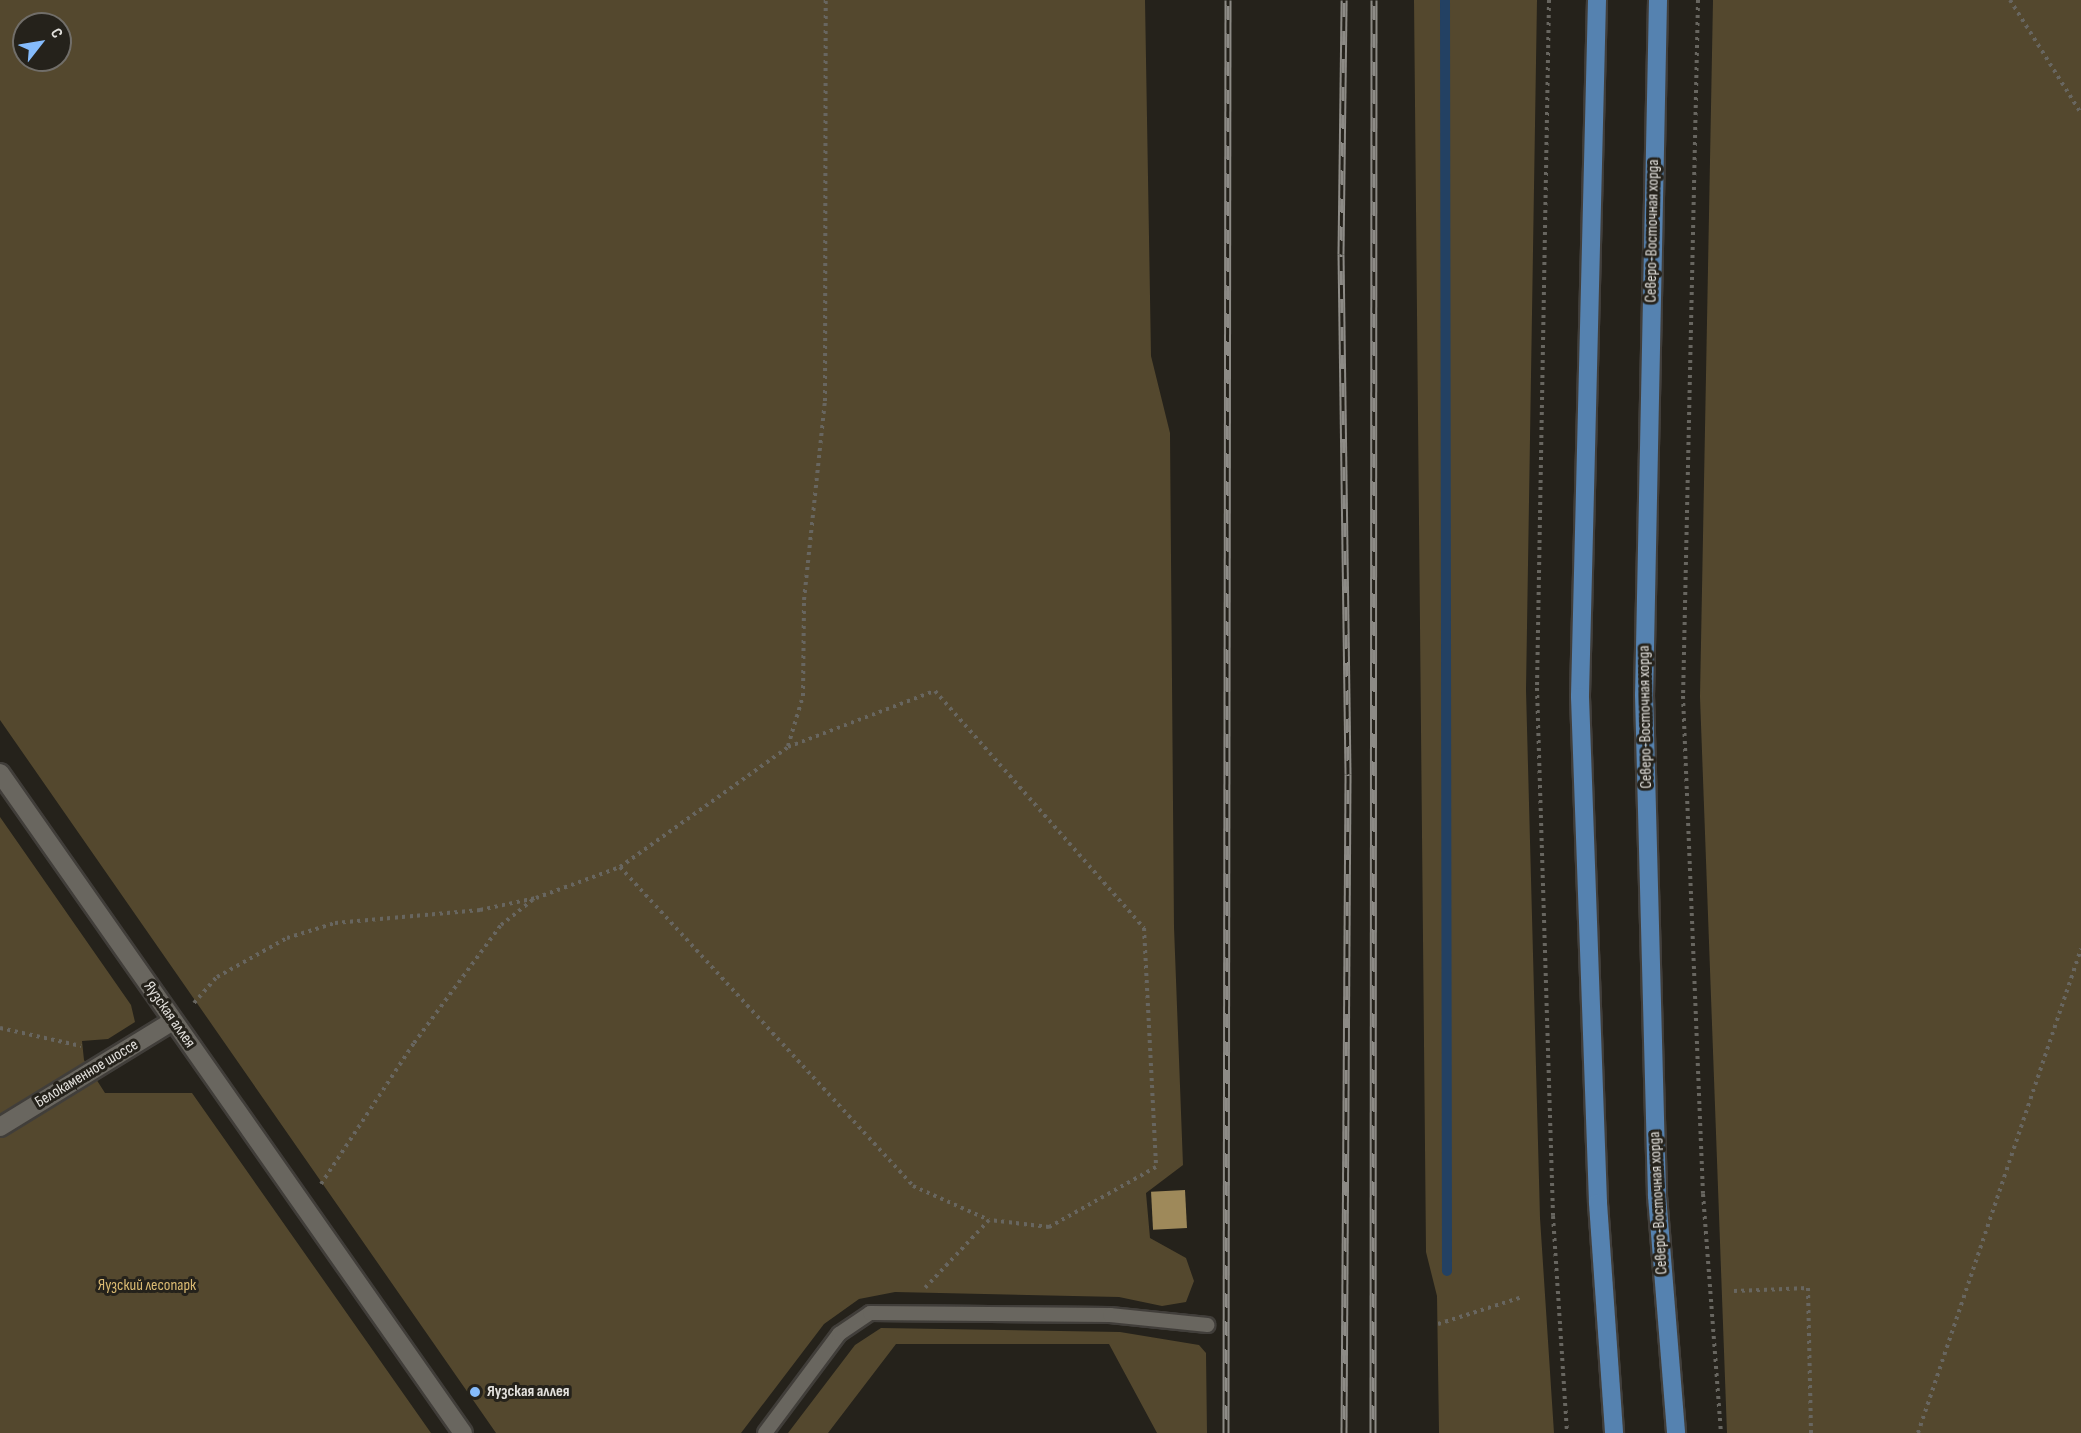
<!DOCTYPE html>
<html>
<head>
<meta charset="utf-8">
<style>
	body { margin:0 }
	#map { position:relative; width:2081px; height:1433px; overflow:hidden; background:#25221b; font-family:"Sofia Sans Condensed",sans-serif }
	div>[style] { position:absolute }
	.green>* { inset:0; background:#54482e }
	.stream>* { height:10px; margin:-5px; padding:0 5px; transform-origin:5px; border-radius:5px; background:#234163 }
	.building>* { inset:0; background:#9e895a; transform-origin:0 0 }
	.path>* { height:4px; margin-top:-2px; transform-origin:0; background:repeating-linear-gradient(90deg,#686660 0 3px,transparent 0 7.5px) }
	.roads { filter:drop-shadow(2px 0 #413e3a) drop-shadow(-2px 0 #413e3a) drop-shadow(0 2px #413e3a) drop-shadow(0 -2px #413e3a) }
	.lane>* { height:14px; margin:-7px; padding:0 7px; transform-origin:7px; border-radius:7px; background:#69665f }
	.street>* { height:18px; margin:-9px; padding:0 9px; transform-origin:9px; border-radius:9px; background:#69665f }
	.primary>* { height:18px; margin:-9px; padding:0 9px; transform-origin:9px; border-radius:9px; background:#5582b0 }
	.rail>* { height:7px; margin-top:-3.5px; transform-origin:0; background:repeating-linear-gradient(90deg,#25221b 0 14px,#8d8b86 0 28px); box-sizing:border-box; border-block:2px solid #8d8b86 }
	.dots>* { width:16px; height:16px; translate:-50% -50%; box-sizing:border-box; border:3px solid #25221b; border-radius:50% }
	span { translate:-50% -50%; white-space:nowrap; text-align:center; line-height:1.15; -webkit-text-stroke:6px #25221b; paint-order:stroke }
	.street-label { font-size:16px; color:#e3e1dd }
	.park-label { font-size:16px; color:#daba72 }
	.poi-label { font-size:16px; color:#e3e1dd; font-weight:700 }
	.left { translate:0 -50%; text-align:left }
	.north { position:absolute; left:12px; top:12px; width:60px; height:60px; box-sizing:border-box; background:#25221b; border:2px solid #716e69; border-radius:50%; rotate:59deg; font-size:16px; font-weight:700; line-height:24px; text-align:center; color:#e3e1dd }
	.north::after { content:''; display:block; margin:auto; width:21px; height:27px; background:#85bbfb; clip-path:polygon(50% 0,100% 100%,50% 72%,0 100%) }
</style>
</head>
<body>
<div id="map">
	<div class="green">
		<i style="clip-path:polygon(evenodd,0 0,1145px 0,1151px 356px,1170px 433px,1174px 927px,1183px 1165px,1146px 1193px,1150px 1238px,1186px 1258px,1194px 1281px,1186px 1302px,1162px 1306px,1119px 1297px,895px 1292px,859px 1299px,824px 1324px,741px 1433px,496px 1433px,0 720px,0 0,24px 24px,60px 24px,60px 60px,24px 60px,24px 24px)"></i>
		<i style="clip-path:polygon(1414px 0,1537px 0,1526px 690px,1540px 1218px,1554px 1433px,1439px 1433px,1437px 1296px,1426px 1252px)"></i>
		<i style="clip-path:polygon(1713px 0,2081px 0,2081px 1433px,1727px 1433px,1700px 697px)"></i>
		<i style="clip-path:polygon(0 817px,131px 1005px,135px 1022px,108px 1039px,82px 1041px,84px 1060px,105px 1093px,192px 1093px,431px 1433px,0 1433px)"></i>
		<i style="clip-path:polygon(881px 1328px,1120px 1332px,1199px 1345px,1206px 1353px,1207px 1433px,1157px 1433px,1109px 1344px,896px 1344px,828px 1433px,788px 1433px,855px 1345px)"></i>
	</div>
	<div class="stream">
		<i style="left:1445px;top:0;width:1271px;rotate:89.91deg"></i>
	</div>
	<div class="building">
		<i style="left:1185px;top:1190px;width:38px;height:34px;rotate:87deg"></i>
	</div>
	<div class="path">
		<i style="left:1549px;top:0;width:688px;rotate:91deg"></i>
		<i style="left:1537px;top:688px;width:528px;rotate:88.26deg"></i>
		<i style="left:1553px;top:1216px;width:217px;rotate:86.3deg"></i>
		<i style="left:1698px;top:0;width:696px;rotate:91.23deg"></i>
		<i style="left:1683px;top:696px;width:498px;rotate:87.7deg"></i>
		<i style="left:1703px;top:1194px;width:240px;rotate:85.7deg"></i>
		<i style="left:2010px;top:0;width:133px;rotate:57.9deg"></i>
		<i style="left:788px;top:746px;width:52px;rotate:-73.3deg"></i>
		<i style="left:803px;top:696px;width:96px;rotate:-89.4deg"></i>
		<i style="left:804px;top:600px;width:200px;rotate:-84deg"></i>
		<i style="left:825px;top:401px;width:401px;rotate:-89.9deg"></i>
		<i style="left:620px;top:867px;width:433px;rotate:47.4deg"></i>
		<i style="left:913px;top:1186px;width:83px;rotate:24.1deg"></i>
		<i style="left:194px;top:1003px;width:35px;rotate:-49deg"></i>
		<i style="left:217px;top:977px;width:80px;rotate:-29.1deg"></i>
		<i style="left:287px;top:938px;width:50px;rotate:-17.4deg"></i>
		<i style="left:335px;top:923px;width:146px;rotate:-5.1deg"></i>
		<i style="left:480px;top:910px;width:57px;rotate:-12.1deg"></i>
		<i style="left:536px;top:898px;width:90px;rotate:-20.3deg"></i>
		<i style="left:620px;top:867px;width:206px;rotate:-35.5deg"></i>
		<i style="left:788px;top:747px;width:157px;rotate:-20.9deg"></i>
		<i style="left:935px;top:691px;width:316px;rotate:48.6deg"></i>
		<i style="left:1144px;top:928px;width:239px;rotate:87.1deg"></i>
		<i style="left:1156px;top:1167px;width:123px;rotate:150.7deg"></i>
		<i style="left:1049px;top:1227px;width:60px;rotate:-173.3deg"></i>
		<i style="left:989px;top:1220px;width:93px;rotate:133.3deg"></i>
		<i style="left:0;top:1028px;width:83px;rotate:12.5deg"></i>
		<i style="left:321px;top:1184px;width:169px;rotate:-56.6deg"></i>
		<i style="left:414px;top:1043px;width:147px;rotate:-53.6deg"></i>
		<i style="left:501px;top:925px;width:43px;rotate:-38.5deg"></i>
		<i style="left:1734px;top:1291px;width:74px;rotate:-2.3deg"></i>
		<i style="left:1808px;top:1288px;width:145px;rotate:88.8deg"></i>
		<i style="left:1438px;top:1324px;width:88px;rotate:-17.8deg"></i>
		<i style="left:1918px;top:1433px;width:511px;rotate:-71.39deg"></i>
	</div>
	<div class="roads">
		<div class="lane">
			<i style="left:765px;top:1433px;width:124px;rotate:-53.2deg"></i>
			<i style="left:839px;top:1334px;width:37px;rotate:-34deg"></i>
			<i style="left:870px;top:1313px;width:240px;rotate:0.5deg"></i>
			<i style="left:1110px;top:1315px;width:98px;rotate:5.9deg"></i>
		</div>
		<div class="street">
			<i style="left:0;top:773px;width:806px;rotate:54.95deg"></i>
			<i style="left:0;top:1127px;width:203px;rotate:-31.5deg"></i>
		</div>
		<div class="primary">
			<i style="left:1597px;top:0;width:697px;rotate:91.4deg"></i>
			<i style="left:1580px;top:697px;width:506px;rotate:87.96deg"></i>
			<i style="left:1598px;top:1203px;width:231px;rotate:86deg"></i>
			<i style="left:1658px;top:0;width:695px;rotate:91.15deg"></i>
			<i style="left:1644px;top:695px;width:501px;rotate:88.51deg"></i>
			<i style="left:1657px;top:1196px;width:238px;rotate:85.4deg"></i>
		</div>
	</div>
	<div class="rail">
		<i style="left:1226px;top:1433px;width:1433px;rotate:-89.92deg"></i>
		<i style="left:1344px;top:1433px;width:659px;rotate:-89.65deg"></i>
		<i style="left:1348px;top:774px;width:520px;rotate:-90.77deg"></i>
		<i style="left:1341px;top:254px;width:254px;rotate:-89.3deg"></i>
		<i style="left:1373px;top:1433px;width:1433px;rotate:-89.96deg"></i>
	</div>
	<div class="dots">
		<i style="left:475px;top:1392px;background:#85bbfb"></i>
	</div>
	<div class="street-label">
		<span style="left:1653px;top:231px;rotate:-89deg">Северо-Восточная хорда</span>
		<span style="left:1646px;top:717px;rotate:-91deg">Северо-Восточная хорда</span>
		<span style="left:169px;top:1015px;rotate:55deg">Яузская аллея</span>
		<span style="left:87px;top:1074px;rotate:-31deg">Белокаменное шоссе</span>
		<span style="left:1659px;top:1203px;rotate:-93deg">Северо-Восточная хорда</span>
	</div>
	<div class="park-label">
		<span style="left:147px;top:1286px">Яузский лесопарк</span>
	</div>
	<div class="poi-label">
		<span class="left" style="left:487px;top:1392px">Яузская аллея</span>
	</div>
	<div class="north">С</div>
</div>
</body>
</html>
